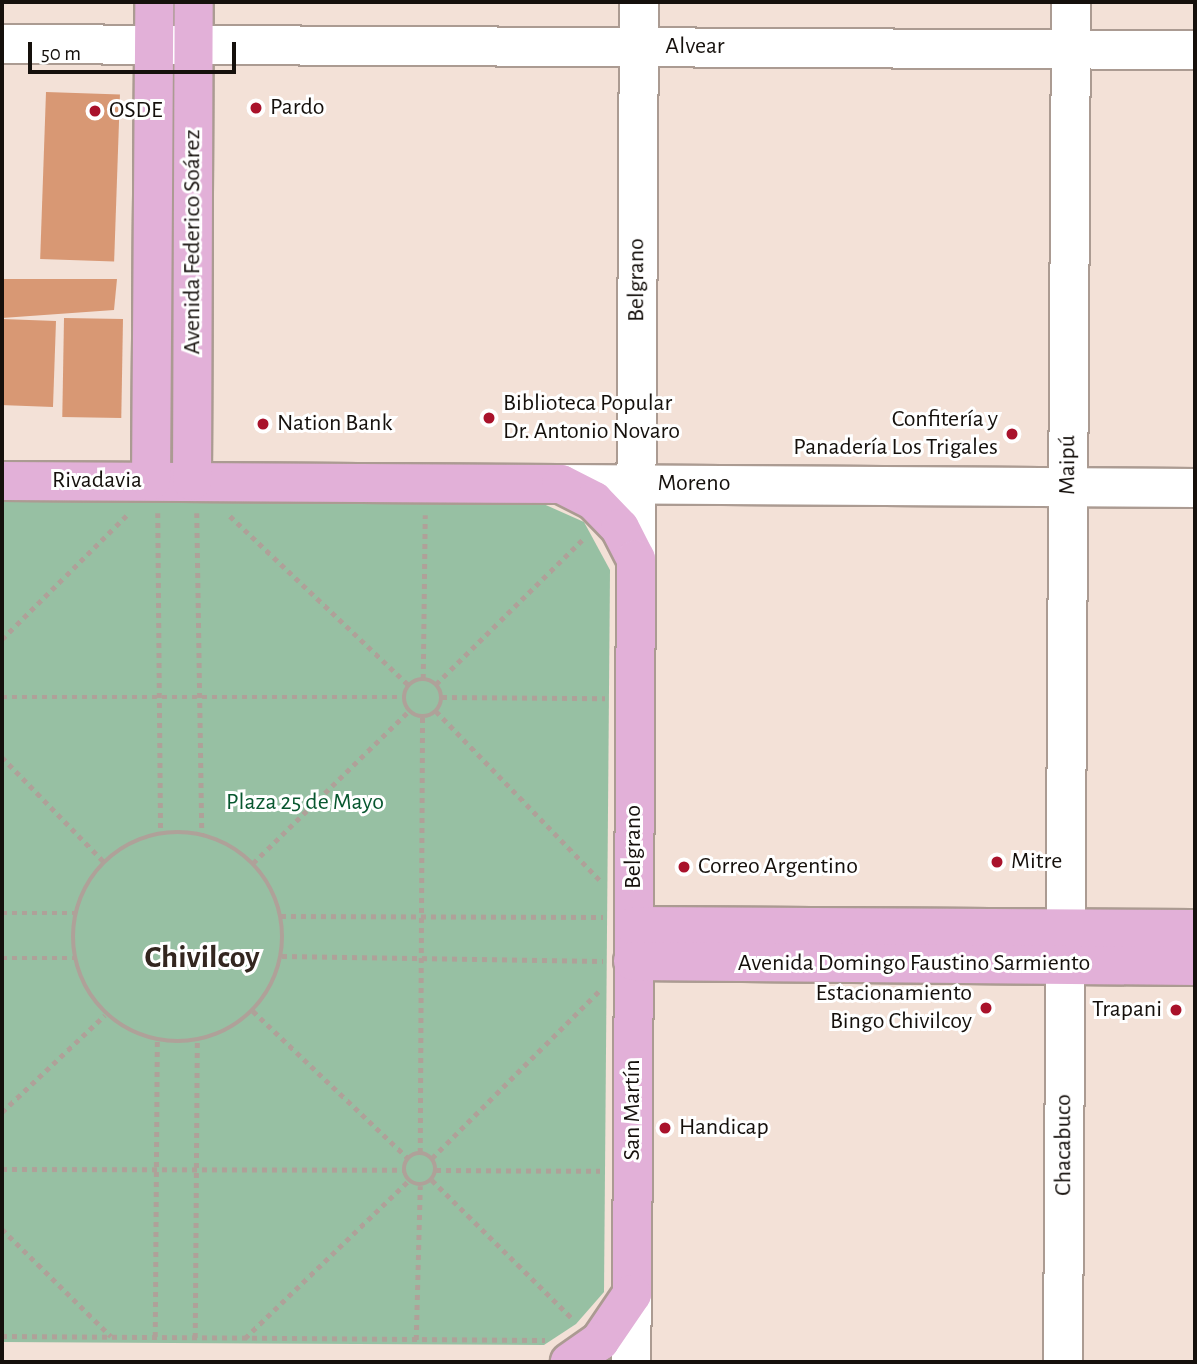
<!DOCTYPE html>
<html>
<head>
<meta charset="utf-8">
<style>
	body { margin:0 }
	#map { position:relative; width:1197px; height:1364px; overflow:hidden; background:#f3e1d7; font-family:"Alegreya Sans",sans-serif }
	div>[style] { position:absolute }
	.green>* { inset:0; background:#97c0a3 }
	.building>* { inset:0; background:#d89874; transform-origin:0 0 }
	.path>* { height:4.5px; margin-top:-2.25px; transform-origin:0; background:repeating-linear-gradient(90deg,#afa199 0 5px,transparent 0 10px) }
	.path>.ring { margin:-2.25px; padding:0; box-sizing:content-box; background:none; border:4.5px solid #afa199; border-radius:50% }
	.roads { filter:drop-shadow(2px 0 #ab9b92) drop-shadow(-2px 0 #ab9b92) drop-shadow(0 2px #ab9b92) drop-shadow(0 -2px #ab9b92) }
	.minor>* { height:38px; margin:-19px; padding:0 19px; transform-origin:19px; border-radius:19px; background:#fff }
	.major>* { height:38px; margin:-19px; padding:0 19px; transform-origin:19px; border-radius:19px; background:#e2b0d8 }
	.dots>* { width:19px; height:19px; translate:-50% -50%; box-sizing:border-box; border:4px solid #fff; border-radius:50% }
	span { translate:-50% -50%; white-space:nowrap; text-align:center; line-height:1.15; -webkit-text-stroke:6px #fff; paint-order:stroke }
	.street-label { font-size:24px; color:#15100c }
	.poi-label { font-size:24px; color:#15100c }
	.left { translate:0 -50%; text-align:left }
	.right { translate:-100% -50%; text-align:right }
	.park-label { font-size:24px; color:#08572f }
	.district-label { font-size:32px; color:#33261f; font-weight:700 }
	.frame { position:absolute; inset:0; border:4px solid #15100c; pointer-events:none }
	.scale { position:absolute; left:28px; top:42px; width:208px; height:32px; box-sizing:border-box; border:4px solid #15100c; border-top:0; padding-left:9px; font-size:21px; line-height:24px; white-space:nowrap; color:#15100c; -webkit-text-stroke:5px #fff; paint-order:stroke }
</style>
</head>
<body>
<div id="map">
	<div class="green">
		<i style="clip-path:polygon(530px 498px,584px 522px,610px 570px,604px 1292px,576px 1324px,544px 1345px,2px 1342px,2px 501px)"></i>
	</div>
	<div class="building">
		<i style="left:46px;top:92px;width:74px;height:167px;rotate:2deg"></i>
		<i style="clip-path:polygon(2px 279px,117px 279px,114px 310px,2px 318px)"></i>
		<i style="left:123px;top:319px;width:99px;height:59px;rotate:91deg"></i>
		<i style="left:56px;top:321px;width:86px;height:54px;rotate:92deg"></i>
	</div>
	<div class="path">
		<i style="left:158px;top:513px;width:320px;rotate:89.5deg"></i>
		<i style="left:197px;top:513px;width:321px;rotate:89.1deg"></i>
		<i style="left:230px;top:516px;width:246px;rotate:43.4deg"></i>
		<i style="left:2px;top:639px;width:177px;rotate:-44.8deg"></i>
		<i style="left:423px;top:679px;width:164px;rotate:-89.3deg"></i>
		<i class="ring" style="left:404px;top:679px;width:33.5px;height:33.5px"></i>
		<i style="left:436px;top:684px;width:209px;rotate:-44.6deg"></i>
		<i style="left:2px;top:697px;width:402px"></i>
		<i style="left:442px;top:697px;width:163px;rotate:0.4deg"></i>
		<i style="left:436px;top:711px;width:237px;rotate:45.9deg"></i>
		<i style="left:2px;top:757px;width:146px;rotate:45.8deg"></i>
		<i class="ring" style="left:73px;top:832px;width:205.5px;height:205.5px"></i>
		<i style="left:253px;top:863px;width:218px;rotate:-44.3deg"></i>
		<i style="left:2px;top:913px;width:73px"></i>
		<i style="left:281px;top:916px;width:322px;rotate:0.2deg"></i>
		<i style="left:282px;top:956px;width:321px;rotate:0.9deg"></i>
		<i style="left:2px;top:958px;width:72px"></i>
		<i style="left:253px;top:1011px;width:214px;rotate:43.5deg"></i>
		<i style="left:2px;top:1112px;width:141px;rotate:-43.3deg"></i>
		<i class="ring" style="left:404px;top:1153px;width:27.5px;height:27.5px"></i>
		<i style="left:420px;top:1153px;width:436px;rotate:-89.7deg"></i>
		<i style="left:432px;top:1158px;width:239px;rotate:-45deg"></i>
		<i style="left:2px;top:1169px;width:401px;rotate:0.1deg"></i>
		<i style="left:436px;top:1170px;width:164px;rotate:0.3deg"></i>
		<i style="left:432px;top:1180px;width:198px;rotate:44.6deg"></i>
		<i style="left:2px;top:1229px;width:153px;rotate:44.5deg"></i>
		<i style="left:2px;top:1336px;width:543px;rotate:0.42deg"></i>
		<i style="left:155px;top:1337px;width:296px;rotate:-89.6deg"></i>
		<i style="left:195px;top:1338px;width:297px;rotate:-89.6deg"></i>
		<i style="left:245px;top:1338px;width:226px;rotate:-43.9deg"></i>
		<i style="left:416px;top:1340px;width:154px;rotate:-88.5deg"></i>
	</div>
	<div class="roads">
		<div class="minor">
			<i style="left:2px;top:44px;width:1193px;rotate:0.29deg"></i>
			<i style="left:561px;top:484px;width:634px;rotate:0.36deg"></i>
			<i style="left:636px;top:559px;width:557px;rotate:-89.69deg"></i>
			<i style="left:631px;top:1362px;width:68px;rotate:-89.2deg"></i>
			<i style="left:1063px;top:1362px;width:1360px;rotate:-89.66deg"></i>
		</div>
		<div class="major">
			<i style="left:2px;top:481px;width:559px;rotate:0.31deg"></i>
			<i style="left:561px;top:484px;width:37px;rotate:27deg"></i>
			<i style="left:594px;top:501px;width:37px;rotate:46deg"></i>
			<i style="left:620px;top:528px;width:35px;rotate:63deg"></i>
			<i style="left:636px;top:559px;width:735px;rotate:90.31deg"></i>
			<i style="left:632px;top:1294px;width:57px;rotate:124.2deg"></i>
			<i style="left:600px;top:1341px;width:37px;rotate:145deg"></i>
			<i style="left:151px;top:481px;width:479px;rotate:-89.6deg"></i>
			<i style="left:192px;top:481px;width:479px;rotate:-89.8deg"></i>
			<i style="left:634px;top:926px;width:561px;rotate:0.31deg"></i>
			<i style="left:633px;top:961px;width:562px;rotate:0.51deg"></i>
		</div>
	</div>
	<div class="dots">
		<i style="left:256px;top:108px;background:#a9122b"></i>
		<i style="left:95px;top:111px;background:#a9122b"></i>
		<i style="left:489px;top:418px;background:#a9122b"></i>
		<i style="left:263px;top:424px;background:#a9122b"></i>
		<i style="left:1012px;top:434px;background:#a9122b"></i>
		<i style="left:997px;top:862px;background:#a9122b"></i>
		<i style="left:684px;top:867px;background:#a9122b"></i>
		<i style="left:986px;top:1008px;background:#a9122b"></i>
		<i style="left:1176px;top:1010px;background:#a9122b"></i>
		<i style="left:665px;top:1128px;background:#a9122b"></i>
	</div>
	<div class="street-label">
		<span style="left:695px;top:47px">Alvear</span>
		<span style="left:193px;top:242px;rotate:-90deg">Avenida Federico Soárez</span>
		<span style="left:637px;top:280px;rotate:-90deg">Belgrano</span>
		<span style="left:1068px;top:465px;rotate:-90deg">Maipú</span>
		<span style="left:97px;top:481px">Rivadavia</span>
		<span style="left:694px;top:484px">Moreno</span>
		<span style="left:634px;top:847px;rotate:-90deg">Belgrano</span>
		<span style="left:914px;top:964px">Avenida Domingo Faustino Sarmiento</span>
		<span style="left:633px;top:1110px;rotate:-90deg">San Martín</span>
		<span style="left:1064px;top:1145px;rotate:-90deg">Chacabuco</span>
	</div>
	<div class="poi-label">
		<span class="left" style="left:270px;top:108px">Pardo</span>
		<span class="left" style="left:109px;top:111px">OSDE</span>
		<span class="left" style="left:503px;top:418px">Biblioteca Popular<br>Dr. Antonio Novaro</span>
		<span class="right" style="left:998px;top:434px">Confitería y<br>Panadería Los Trigales</span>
		<span class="left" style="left:277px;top:424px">Nation Bank</span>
		<span class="left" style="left:1011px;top:862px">Mitre</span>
		<span class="left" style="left:698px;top:867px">Correo Argentino</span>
		<span class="right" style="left:972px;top:1008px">Estacionamiento<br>Bingo Chivilcoy</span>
		<span class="right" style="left:1162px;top:1010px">Trapani</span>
		<span class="left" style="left:679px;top:1128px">Handicap</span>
	</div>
	<div class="park-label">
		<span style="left:305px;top:803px">Plaza 25 de Mayo</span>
	</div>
	<div class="district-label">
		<span style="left:202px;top:957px">Chivilcoy</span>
	</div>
	<div class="frame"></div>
	<div class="scale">50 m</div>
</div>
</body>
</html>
